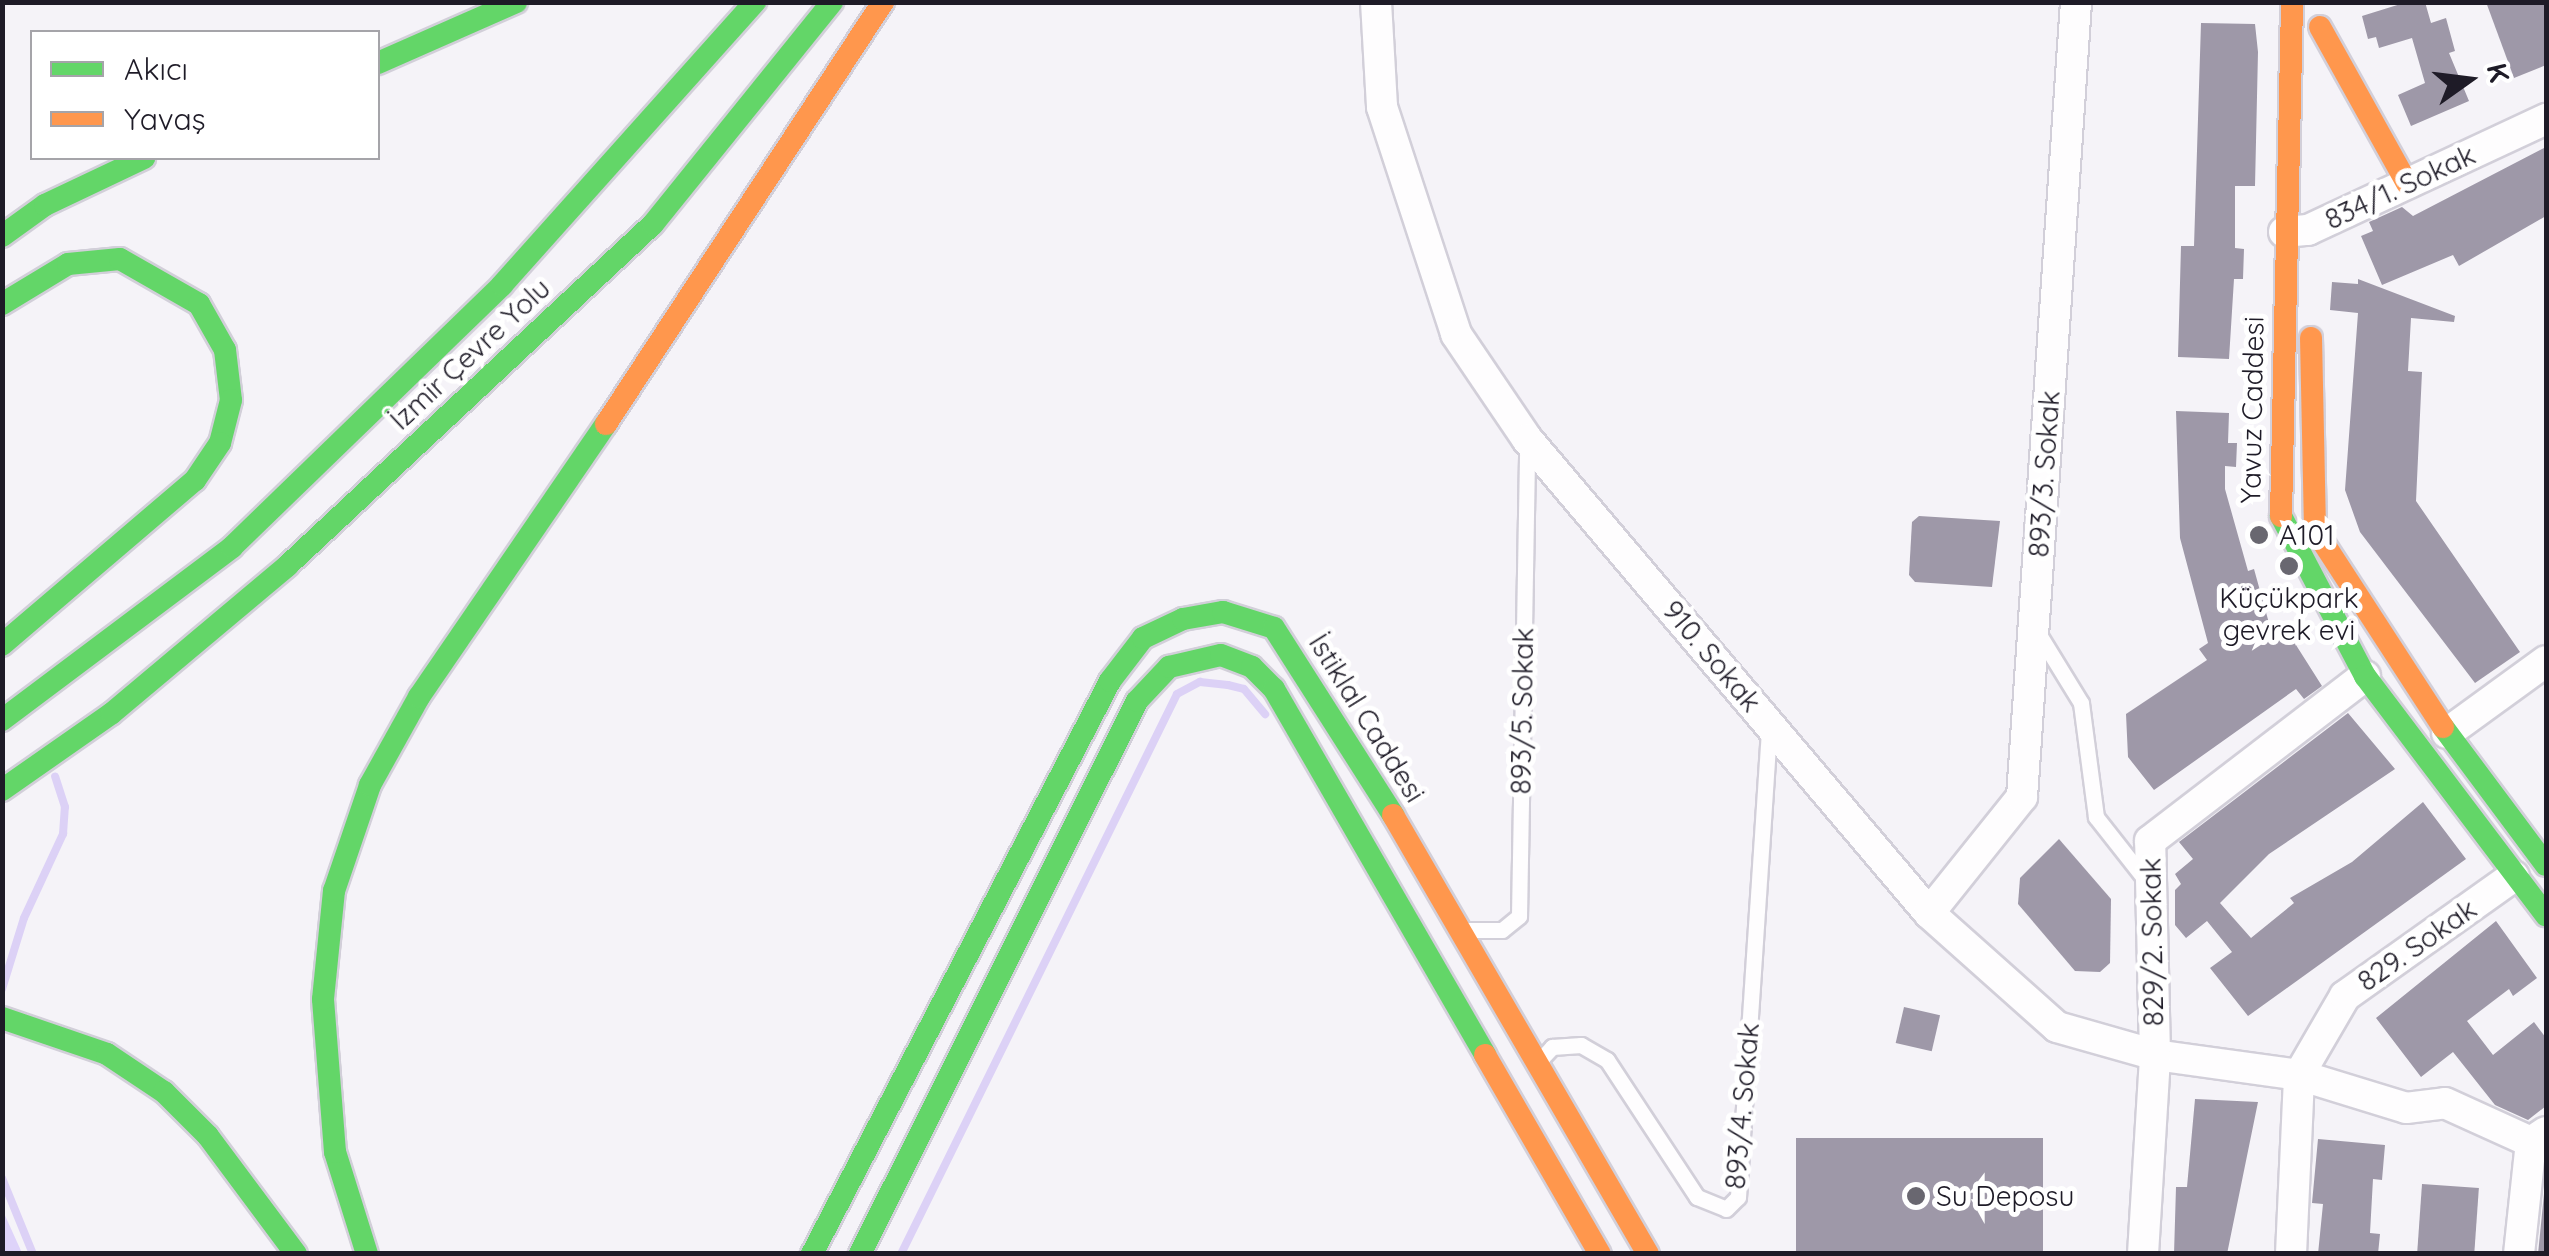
<!DOCTYPE html>
<html>
<head>
<meta charset="utf-8">
<style>
	body { margin:0 }
	#map { position:relative; width:2549px; height:1256px; overflow:hidden; background:#f5f3f8; font-family:Quicksand,sans-serif }
	div>[style] { position:absolute }
	.forest>* { inset:0; background:#ded3fa }
	.stream>* { height:8px; margin:-4px; padding:0 4px; transform-origin:4px; border-radius:4px; background:#dcd1f6 }
	.building>* { inset:0; background:#9e98a8; transform-origin:0 0 }
	.roads { filter:drop-shadow(2px 0 #d2cfd9) drop-shadow(-2px 0 #d2cfd9) drop-shadow(0 2px #d2cfd9) drop-shadow(0 -2px #d2cfd9) }
	.lane>* { height:15px; margin:-7.5px; padding:0 7.5px; transform-origin:7.5px; border-radius:7.5px; background:#fefdfe }
	.street>* { height:30px; margin:-15px; padding:0 15px; transform-origin:15px; border-radius:15px; background:#fefdfe }
	.fast>* { height:22px; margin:-11px; padding:0 11px; transform-origin:11px; border-radius:11px; background:#63d668 }
	.slow>* { height:22px; margin:-11px; padding:0 11px; transform-origin:11px; border-radius:11px; background:#ff974d }
	.dots>* { width:28px; height:28px; translate:-50% -50%; box-sizing:border-box; border:5px solid #fff; border-radius:50% }
	span { translate:-50% -50%; white-space:nowrap; text-align:center; line-height:1.15; -webkit-text-stroke:10px #fff; paint-order:stroke }
	.street-label { font-size:28px; color:#1e1b27 }
	.poi-label { font-size:28px; color:#1e1b27 }
	.left { translate:0 -50%; text-align:left }
	.frame { position:absolute; inset:0; border:5px solid #1e1b27; pointer-events:none }
	.legend { position:absolute; left:30px; top:30px; width:350px; height:130px; box-sizing:border-box; background:#fff; border:2px solid #a5a4a9; margin:0; padding:12px 18px; list-style:none; font-size:30px; color:#1e1b27 }
	.legend li { display:flex; align-items:center; gap:20px; height:50px }
	.legend b { width:50px; border:2px solid #a5a4a9 }
	.north { position:absolute; left:2419px; top:30px; width:100px; height:100px; -webkit-text-stroke:8px #fff; paint-order:stroke; rotate:76deg; font-size:28px; font-weight:700; line-height:40px; text-align:center; color:#1e1b27 }
	.north::after { content:''; display:block; margin:auto; width:35px; height:45px; background:#1e1b27; clip-path:polygon(50% 0,100% 100%,50% 72%,0 100%) }
</style>
</head>
<body>
<div id="map">
	<div class="forest">
		<i style="clip-path:polygon(3px 1211px,22px 1253px,3px 1253px)"></i>
	</div>
	<div class="stream">
		<i style="left:2px;top:989px;width:74px;rotate:-72.8deg"></i>
		<i style="left:24px;top:918px;width:93px;rotate:-65.1deg"></i>
		<i style="left:63px;top:834px;width:27px;rotate:-86deg"></i>
		<i style="left:65px;top:807px;width:32px;rotate:-108deg"></i>
		<i style="left:2px;top:1178px;width:82px;rotate:67.8deg"></i>
		<i style="left:901px;top:1254px;width:624px;rotate:-63.76deg"></i>
		<i style="left:1177px;top:694px;width:26px;rotate:-28deg"></i>
		<i style="left:1200px;top:682px;width:28px;rotate:6deg"></i>
		<i style="left:1228px;top:685px;width:16px;rotate:14deg"></i>
		<i style="left:1244px;top:689px;width:33px;rotate:50deg"></i>
	</div>
	<div class="building">
		<i style="clip-path:polygon(2407px 2px,2425px 2px,2431px 23px,2446px 18px,2455px 51px,2449px 53px,2469px 101px,2411px 126px,2398px 95px,2425px 83px,2412px 38px,2379px 48px,2376px 37px,2368px 39px,2362px 16px)"></i>
		<i style="clip-path:polygon(2486px 2px,2546px 2px,2546px 65px,2514px 78px)"></i>
		<i style="clip-path:polygon(2201px 23px,2255px 24px,2258px 52px,2255px 186px,2235px 186px,2235px 248px,2244px 249px,2243px 279px,2234px 279px,2229px 359px,2178px 357px,2181px 246px,2194px 246px)"></i>
		<i style="clip-path:polygon(2546px 147px,2546px 216px,2459px 266px,2453px 255px,2382px 285px,2361px 236px,2373px 231px,2369px 222px,2402px 207px,2413px 216px)"></i>
		<i style="clip-path:polygon(2358px 279px,2455px 316px,2454px 322px,2411px 318px,2408px 371px,2422px 372px,2416px 501px,2520px 652px,2475px 683px,2360px 532px,2345px 490px,2358px 313px,2330px 310px,2332px 282px,2358px 284px)"></i>
		<i style="clip-path:polygon(2176px 411px,2229px 413px,2228px 443px,2237px 443px,2236px 467px,2225px 466px,2225px 489px,2248px 571px,2254px 569px,2272px 634px,2284px 626px,2322px 686px,2304px 699px,2296px 689px,2154px 790px,2128px 757px,2126px 714px,2207px 660px,2199px 649px,2208px 643px,2180px 538px)"></i>
		<i style="clip-path:polygon(1919px 516px,2000px 521px,1992px 587px,1915px 582px,1909px 575px,1912px 522px)"></i>
		<i style="clip-path:polygon(2348px 713px,2395px 769px,2269px 854px,2220px 903px,2251px 938px,2294px 903px,2290px 898px,2352px 862px,2423px 802px,2466px 859px,2248px 1016px,2210px 968px,2232px 952px,2207px 921px,2186px 938px,2175px 925px,2175px 890px,2181px 884px,2175px 874px,2193px 859px,2179px 842px)"></i>
		<i style="clip-path:polygon(2059px 839px,2111px 899px,2110px 963px,2100px 972px,2075px 971px,2018px 904px,2020px 878px)"></i>
		<i style="clip-path:polygon(2496px 921px,2537px 978px,2513px 996px,2509px 989px,2467px 1021px,2493px 1055px,2534px 1022px,2546px 1038px,2546px 1106px,2528px 1120px,2495px 1105px,2453px 1052px,2421px 1077px,2376px 1018px)"></i>
		<i style="left:1904px;top:1007px;width:37px;height:37px;rotate:13deg"></i>
		<i style="clip-path:polygon(2195px 1099px,2258px 1102px,2227px 1254px,2174px 1254px,2176px 1187px,2187px 1187px)"></i>
		<i style="left:1796px;top:1138px;width:247px;height:116px"></i>
		<i style="clip-path:polygon(2318px 1139px,2385px 1145px,2382px 1180px,2373px 1179px,2370px 1233px,2380px 1234px,2378px 1254px,2318px 1254px,2323px 1204px,2312px 1203px)"></i>
		<i style="left:2422px;top:1184px;width:57px;height:70px;rotate:4deg"></i>
		<i style="clip-path:polygon(2544px 1194px,2546px 1254px,2538px 1254px)"></i>
	</div>
	<div class="roads">
		<div class="lane">
			<i style="left:2038px;top:633px;width:82px;rotate:58.4deg"></i>
			<i style="left:2081px;top:703px;width:115px;rotate:82.5deg"></i>
			<i style="left:2096px;top:817px;width:84px;rotate:51.8deg"></i>
			<i style="left:1466px;top:930px;width:36px"></i>
			<i style="left:1502px;top:930px;width:22px;rotate:-39deg"></i>
			<i style="left:1519px;top:916px;width:473px;rotate:-89deg"></i>
			<i style="left:1540px;top:1060px;width:18px;rotate:-47deg"></i>
			<i style="left:1552px;top:1047px;width:29px;rotate:-4deg"></i>
			<i style="left:1581px;top:1045px;width:30px;rotate:30deg"></i>
			<i style="left:1607px;top:1060px;width:164px;rotate:56.7deg"></i>
			<i style="left:1697px;top:1197px;width:31px;rotate:22deg"></i>
			<i style="left:1726px;top:1209px;width:17px;rotate:-45deg"></i>
			<i style="left:1738px;top:1197px;width:468px;rotate:-86.2deg"></i>
		</div>
		<div class="street">
			<i style="left:1376px;top:2px;width:105px;rotate:86.7deg"></i>
			<i style="left:1382px;top:107px;width:239px;rotate:71.9deg"></i>
			<i style="left:1456px;top:334px;width:127px;rotate:55.9deg"></i>
			<i style="left:1527px;top:439px;width:622px;rotate:49.7deg"></i>
			<i style="left:1929px;top:913px;width:171px;rotate:41.7deg"></i>
			<i style="left:2057px;top:1027px;width:102px;rotate:15.9deg"></i>
			<i style="left:2155px;top:1055px;width:145px;rotate:7.9deg"></i>
			<i style="left:2299px;top:1075px;width:112px;rotate:17.1deg"></i>
			<i style="left:2406px;top:1108px;width:39px;rotate:-7deg"></i>
			<i style="left:2445px;top:1103px;width:94px;rotate:24.4deg"></i>
			<i style="left:2284px;top:232px;width:24px;rotate:-5deg"></i>
			<i style="left:2308px;top:230px;width:263px;rotate:-25deg"></i>
			<i style="left:2447px;top:733px;width:122px;rotate:-36deg"></i>
			<i style="left:1929px;top:913px;width:149px;rotate:-51.3deg"></i>
			<i style="left:2022px;top:797px;width:797px;rotate:-86.11deg"></i>
			<i style="left:2143px;top:1254px;width:199px;rotate:-86.5deg"></i>
			<i style="left:2155px;top:1055px;width:214px;rotate:-91.3deg"></i>
			<i style="left:2150px;top:841px;width:271px;rotate:-37.5deg"></i>
			<i style="left:2291px;top:1254px;width:179px;rotate:-87.4deg"></i>
			<i style="left:2299px;top:1075px;width:91px;rotate:-59.8deg"></i>
			<i style="left:2345px;top:996px;width:207px;rotate:-35.4deg"></i>
			<i style="left:2519px;top:1254px;width:113px;rotate:-83.9deg"></i>
			<i style="left:2531px;top:1142px;width:18px;rotate:-34deg"></i>
		</div>
		<div class="fast">
			<i style="left:378px;top:63px;width:151px;rotate:-23.8deg"></i>
			<i style="left:2px;top:236px;width:53px;rotate:-35.8deg"></i>
			<i style="left:45px;top:205px;width:110px;rotate:-25.4deg"></i>
			<i style="left:2px;top:304px;width:77px;rotate:-31.2deg"></i>
			<i style="left:68px;top:264px;width:52px;rotate:-5.5deg"></i>
			<i style="left:120px;top:259px;width:91px;rotate:29.7deg"></i>
			<i style="left:199px;top:304px;width:53px;rotate:60.5deg"></i>
			<i style="left:225px;top:350px;width:50px;rotate:83.2deg"></i>
			<i style="left:231px;top:400px;width:44px;rotate:104.3deg"></i>
			<i style="left:220px;top:443px;width:45px;rotate:124deg"></i>
			<i style="left:195px;top:480px;width:254px;rotate:139.5deg"></i>
			<i style="left:2281px;top:516px;width:181px;rotate:62.3deg"></i>
			<i style="left:2365px;top:676px;width:300px;rotate:52.9deg"></i>
			<i style="left:2px;top:720px;width:288px;rotate:-36.9deg"></i>
			<i style="left:232px;top:547px;width:376px;rotate:-44.1deg"></i>
			<i style="left:502px;top:285px;width:380px;rotate:-48.2deg"></i>
			<i style="left:2443px;top:727px;width:172px;rotate:53.3deg"></i>
			<i style="left:2px;top:790px;width:134px;rotate:-35deg"></i>
			<i style="left:112px;top:713px;width:229px;rotate:-40deg"></i>
			<i style="left:287px;top:566px;width:501px;rotate:-43.06deg"></i>
			<i style="left:653px;top:224px;width:285px;rotate:-51.1deg"></i>
			<i style="left:2px;top:1018px;width:111px;rotate:18.9deg"></i>
			<i style="left:107px;top:1054px;width:69px;rotate:33.7deg"></i>
			<i style="left:164px;top:1092px;width:62px;rotate:45deg"></i>
			<i style="left:208px;top:1136px;width:147px;rotate:53.3deg"></i>
			<i style="left:367px;top:1254px;width:107px;rotate:-107.4deg"></i>
			<i style="left:335px;top:1152px;width:153px;rotate:-94.5deg"></i>
			<i style="left:323px;top:999px;width:109px;rotate:-84.2deg"></i>
			<i style="left:334px;top:891px;width:112px;rotate:-71.2deg"></i>
			<i style="left:370px;top:785px;width:101px;rotate:-60.9deg"></i>
			<i style="left:419px;top:697px;width:331px;rotate:-55.6deg"></i>
			<i style="left:812px;top:1254px;width:646px;rotate:-62.52deg"></i>
			<i style="left:1110px;top:681px;width:54px;rotate:-52.5deg"></i>
			<i style="left:1143px;top:638px;width:44px;rotate:-25.4deg"></i>
			<i style="left:1183px;top:619px;width:41px;rotate:-9.9deg"></i>
			<i style="left:1223px;top:612px;width:53px;rotate:17.4deg"></i>
			<i style="left:1274px;top:628px;width:222px;rotate:57.5deg"></i>
			<i style="left:860px;top:1254px;width:618px;rotate:-63.39deg"></i>
			<i style="left:1137px;top:701px;width:47px;rotate:-46.7deg"></i>
			<i style="left:1169px;top:667px;width:53px;rotate:-13deg"></i>
			<i style="left:1221px;top:655px;width:33px;rotate:21deg"></i>
			<i style="left:1252px;top:667px;width:31px;rotate:45deg"></i>
			<i style="left:1274px;top:689px;width:422px;rotate:60deg"></i>
		</div>
		<div class="slow">
			<i style="left:2320px;top:27px;width:179px;rotate:60.9deg"></i>
			<i style="left:2311px;top:338px;width:192px;rotate:88.8deg"></i>
			<i style="left:2315px;top:530px;width:235px;rotate:57deg"></i>
			<i style="left:606px;top:424px;width:505px;rotate:-56.72deg"></i>
			<i style="left:2281px;top:516px;width:514px;rotate:-88.77deg"></i>
			<i style="left:1393px;top:815px;width:508px;rotate:59.85deg"></i>
			<i style="left:1485px;top:1055px;width:230px;rotate:60deg"></i>
		</div>
	</div>
	<div class="dots">
		<i style="left:2259px;top:535px;background:#696770"></i>
		<i style="left:2289px;top:566px;background:#696770"></i>
		<i style="left:1916px;top:1196px;background:#696770"></i>
	</div>
	<div class="street-label">
		<span style="left:2400px;top:187px;rotate:-25deg">834/1. Sokak</span>
		<span style="left:470px;top:354px;rotate:-43deg">İzmir Çevre Yolu</span>
		<span style="left:2252px;top:410px;rotate:-89deg">Yavuz Caddesi</span>
		<span style="left:2044px;top:474px;rotate:-86deg">893/3. Sokak</span>
		<span style="left:1712px;top:656px;rotate:50deg">910. Sokak</span>
		<span style="left:1522px;top:711px;rotate:-89deg">893/5. Sokak</span>
		<span style="left:1367px;top:718px;rotate:58deg">İstiklal Caddesi</span>
		<span style="left:2152px;top:942px;rotate:-91deg">829/2. Sokak</span>
		<span style="left:2417px;top:945px;rotate:-35deg">829. Sokak</span>
		<span style="left:1742px;top:1106px;rotate:-85deg">893/4. Sokak</span>
	</div>
	<div class="poi-label">
		<span class="left" style="left:2279px;top:535px">A101</span>
		<span style="left:2289px;top:614px">Küçükpark<br>gevrek evi</span>
		<span class="left" style="left:1936px;top:1196px">Su Deposu</span>
	</div>
	<div class="frame"></div>
	<ul class="legend">
	<li><b style="height:12px;background:#63d668"></b>Akıcı</li>
	<li><b style="height:12px;background:#ff974d"></b>Yavaş</li>
	</ul>
	<div class="north">K</div>
</div>
</body>
</html>
